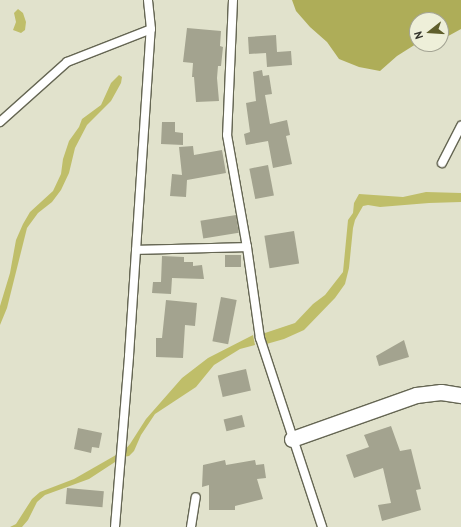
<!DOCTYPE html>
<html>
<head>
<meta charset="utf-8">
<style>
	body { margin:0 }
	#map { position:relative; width:461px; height:527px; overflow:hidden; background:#e1e2cc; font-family:"PT Sans",sans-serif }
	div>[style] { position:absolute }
	.forest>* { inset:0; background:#aead58 }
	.water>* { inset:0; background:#bfbe69 }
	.building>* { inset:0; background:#a3a38f; transform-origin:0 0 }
	.roads { filter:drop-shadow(1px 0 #656653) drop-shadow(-1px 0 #656653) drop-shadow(0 1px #656653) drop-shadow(0 -1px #656653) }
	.lane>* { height:8px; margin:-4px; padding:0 4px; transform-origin:4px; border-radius:4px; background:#fff }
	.street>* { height:15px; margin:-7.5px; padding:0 7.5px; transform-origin:7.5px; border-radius:7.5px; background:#fff }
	span { translate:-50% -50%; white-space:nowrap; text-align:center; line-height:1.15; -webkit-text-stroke:3px #eeefd9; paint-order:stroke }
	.north { position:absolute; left:409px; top:12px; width:40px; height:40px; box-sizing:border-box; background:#eeefd9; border:1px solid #a4a494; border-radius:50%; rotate:253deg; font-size:11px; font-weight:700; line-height:16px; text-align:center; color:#34342c }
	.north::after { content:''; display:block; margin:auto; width:14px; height:18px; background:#5f5e2b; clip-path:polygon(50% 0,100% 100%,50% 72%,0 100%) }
</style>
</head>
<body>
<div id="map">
	<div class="forest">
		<i style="clip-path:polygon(292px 0,461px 0,461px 29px,441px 40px,441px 20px,417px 20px,417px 44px,420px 44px,416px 44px,397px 56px,380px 71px,359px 67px,339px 59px,327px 42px,310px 27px,296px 11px)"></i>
	</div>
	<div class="water">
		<i style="clip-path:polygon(18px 9px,23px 13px,26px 22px,25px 30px,21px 33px,13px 30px,16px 22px,14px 13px)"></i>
		<i style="clip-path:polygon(119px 75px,122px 77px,121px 83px,111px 101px,87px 125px,75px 148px,69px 173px,61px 190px,52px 202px,38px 213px,27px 228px,7px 308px,0 325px,0 306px,10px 273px,16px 240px,23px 224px,30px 212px,53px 191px,61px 174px,63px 159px,69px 141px,79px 127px,82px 119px,101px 105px,111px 83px)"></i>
		<i style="clip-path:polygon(426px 192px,461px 193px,461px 202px,429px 203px,380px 207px,368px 205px,363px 206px,355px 220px,353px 228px,349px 268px,345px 284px,335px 298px,304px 330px,284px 339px,263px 345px,262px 334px,295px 323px,313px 304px,325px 295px,343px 272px,348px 220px,353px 213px,354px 203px,359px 194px,403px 197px)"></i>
		<i style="clip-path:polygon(253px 335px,255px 345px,240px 349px,214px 365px,196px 387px,155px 414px,141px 435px,134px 451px,129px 456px,123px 457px,124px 451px,130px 444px,146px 419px,182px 378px,208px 358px)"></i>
		<i style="clip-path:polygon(116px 455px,115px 462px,89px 479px,45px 495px,37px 502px,28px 520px,22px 527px,10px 527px,16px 524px,32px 499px,40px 492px,74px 479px)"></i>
	</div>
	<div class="building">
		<i style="clip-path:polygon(187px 28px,221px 31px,220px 46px,223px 47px,221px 66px,218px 66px,217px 78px,219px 101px,196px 102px,194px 77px,192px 77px,193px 63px,183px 62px)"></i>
		<i style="clip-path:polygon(276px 35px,277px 52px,291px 51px,292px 65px,267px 67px,266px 53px,249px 54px,248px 37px)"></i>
		<i style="clip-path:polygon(262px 70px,263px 76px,269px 75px,272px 94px,265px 95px,270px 124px,287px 120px,290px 135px,286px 136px,292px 164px,273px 168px,268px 141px,246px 145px,244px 134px,250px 132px,246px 103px,256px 101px,253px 72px)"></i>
		<i style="clip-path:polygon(162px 122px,175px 122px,175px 132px,183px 133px,183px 145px,161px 144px)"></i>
		<i style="clip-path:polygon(193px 146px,194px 155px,222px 150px,226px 173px,187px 180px,186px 197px,170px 196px,172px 174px,182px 175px,179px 147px)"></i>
		<i style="left:268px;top:165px;width:31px;height:19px;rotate:79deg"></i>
		<i style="left:236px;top:215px;width:18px;height:36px;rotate:81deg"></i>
		<i style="left:294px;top:231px;width:33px;height:30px;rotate:81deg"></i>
		<i style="left:225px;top:255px;width:16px;height:12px"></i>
		<i style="clip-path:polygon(162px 256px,184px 257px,184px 262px,193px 262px,193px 266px,202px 265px,204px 279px,172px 278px,171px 294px,152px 293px,153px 282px,161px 282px)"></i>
		<i style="left:221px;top:297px;width:16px;height:45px;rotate:11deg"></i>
		<i style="clip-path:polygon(166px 300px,197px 303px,195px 326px,185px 325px,183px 358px,156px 357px,156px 338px,162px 338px)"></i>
		<i style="clip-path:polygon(404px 340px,409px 357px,379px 366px,376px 356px)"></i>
		<i style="left:246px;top:369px;width:22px;height:29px;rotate:77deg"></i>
		<i style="left:242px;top:415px;width:12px;height:19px;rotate:76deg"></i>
		<i style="clip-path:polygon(391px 426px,400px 451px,411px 449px,421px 489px,416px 490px,421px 510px,382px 521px,378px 505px,391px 503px,383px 468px,354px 478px,346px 455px,369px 447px,364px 435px)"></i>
		<i style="clip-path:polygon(78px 428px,102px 433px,99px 448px,92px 447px,91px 453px,74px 449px)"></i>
		<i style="clip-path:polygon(225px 460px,226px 465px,255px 460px,256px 465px,264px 464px,266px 478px,257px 479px,263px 499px,235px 506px,235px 510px,209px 510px,209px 485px,202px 487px,203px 465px)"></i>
		<i style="left:67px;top:488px;width:37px;height:16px;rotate:5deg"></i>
	</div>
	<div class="roads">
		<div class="lane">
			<i style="left:233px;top:0;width:135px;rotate:92.5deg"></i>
			<i style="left:227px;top:135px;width:114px;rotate:79.9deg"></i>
			<i style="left:247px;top:247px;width:92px;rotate:81.9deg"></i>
			<i style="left:260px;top:338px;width:199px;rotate:71.8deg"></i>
			<i style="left:0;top:122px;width:90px;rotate:-41.8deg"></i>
			<i style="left:67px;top:62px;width:90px;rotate:-21.4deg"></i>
			<i style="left:442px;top:163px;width:42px;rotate:-62.8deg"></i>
			<i style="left:136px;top:250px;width:111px;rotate:-1.5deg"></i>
			<i style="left:115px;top:527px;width:172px;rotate:-85.3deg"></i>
			<i style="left:129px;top:356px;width:328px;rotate:-86.2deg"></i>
			<i style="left:151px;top:29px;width:29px;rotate:-96deg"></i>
			<i style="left:191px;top:527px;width:30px;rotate:-81deg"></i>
		</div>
		<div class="street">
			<i style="left:292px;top:439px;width:132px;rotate:-19.5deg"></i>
			<i style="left:416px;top:395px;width:25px;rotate:-7deg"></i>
			<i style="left:441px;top:392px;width:20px;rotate:9deg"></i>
		</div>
	</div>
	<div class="north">N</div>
</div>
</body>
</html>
